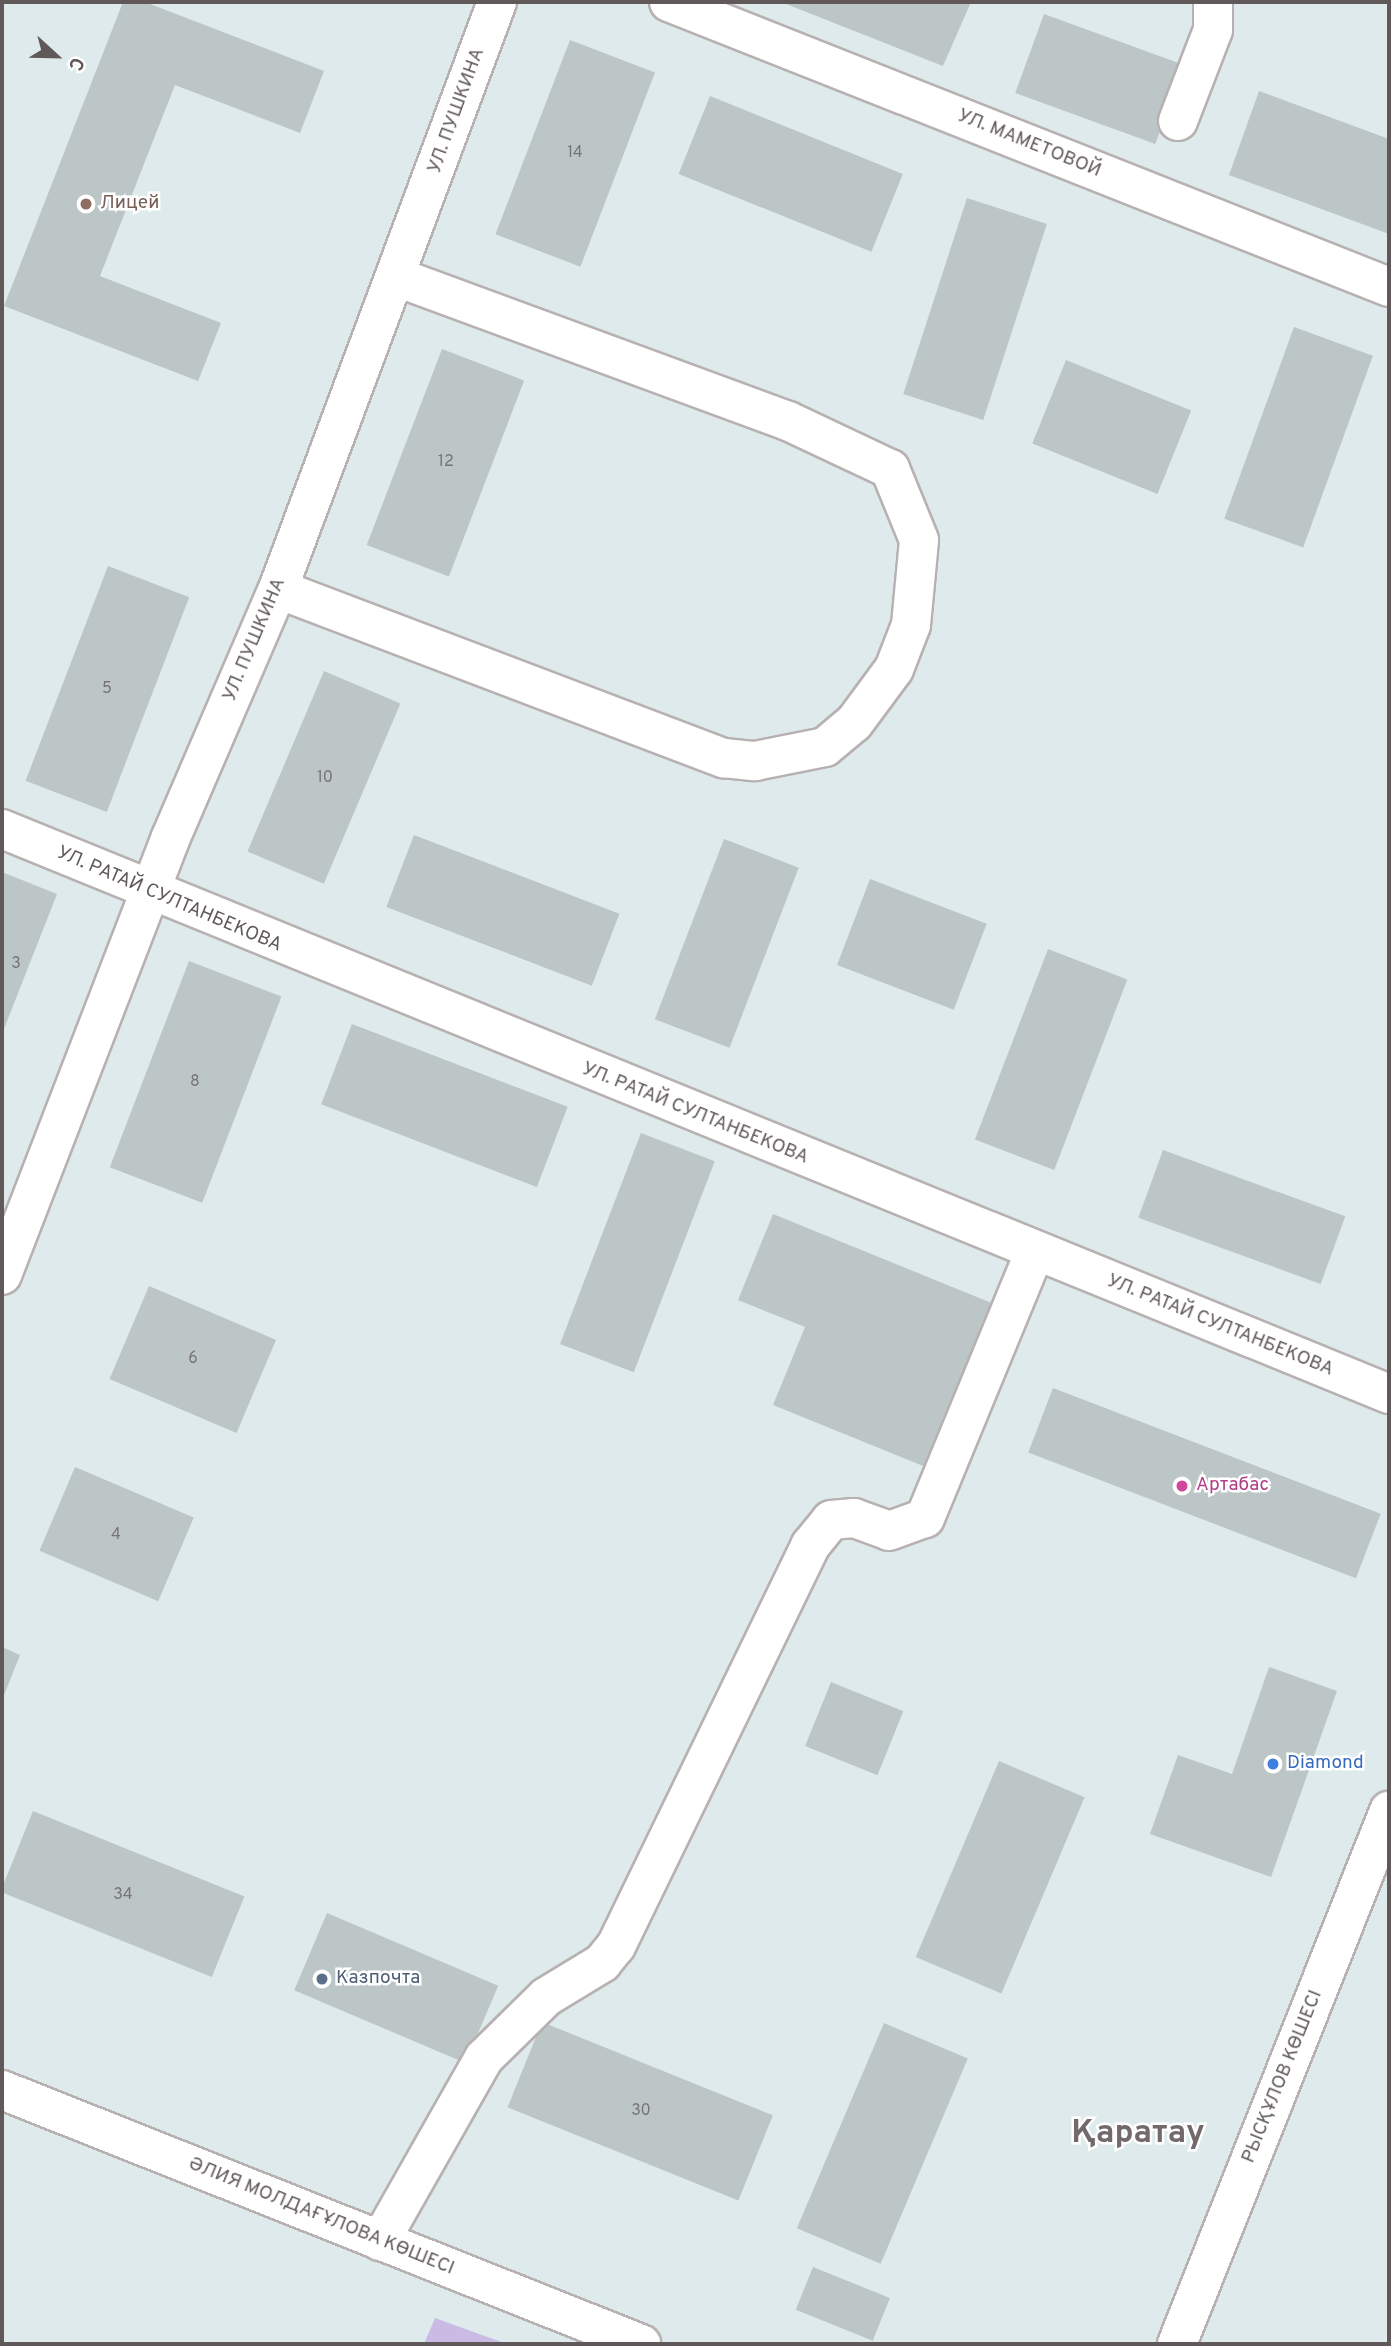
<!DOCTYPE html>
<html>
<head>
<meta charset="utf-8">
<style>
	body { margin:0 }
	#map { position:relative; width:1391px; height:2346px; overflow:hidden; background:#dfeaec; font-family:Overpass,sans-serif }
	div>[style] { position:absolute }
	.green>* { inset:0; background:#cabbe4 }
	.building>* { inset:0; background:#bcc6c6; transform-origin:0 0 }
	.roads { filter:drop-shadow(2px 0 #b8b1b1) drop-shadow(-2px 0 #b8b1b1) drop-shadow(0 2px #b8b1b1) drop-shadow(0 -2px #b8b1b1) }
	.minor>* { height:38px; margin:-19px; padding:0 19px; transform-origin:19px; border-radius:19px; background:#fff }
	.tertiary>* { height:38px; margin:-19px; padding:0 19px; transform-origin:19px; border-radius:19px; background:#fff }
	.dots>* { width:19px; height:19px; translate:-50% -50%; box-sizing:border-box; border:4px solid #fff; border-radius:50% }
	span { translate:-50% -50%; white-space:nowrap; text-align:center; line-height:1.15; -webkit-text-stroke:5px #fff; paint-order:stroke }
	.number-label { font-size:16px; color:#787474 }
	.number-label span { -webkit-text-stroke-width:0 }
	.street-label { font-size:19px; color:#615859 }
	.education-label { font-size:19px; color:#785e54 }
	.left { translate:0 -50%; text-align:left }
	.hotel-label { font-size:19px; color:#b23c85 }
	.shop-label { font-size:19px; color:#366cbe }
	.service-label { font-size:19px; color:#4e5e75 }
	.town-label { font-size:33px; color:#73696b; font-weight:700 }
	.frame { position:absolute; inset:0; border:4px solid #615859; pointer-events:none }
	.north { position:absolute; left:21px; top:21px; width:70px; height:70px; -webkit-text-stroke:5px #fff; paint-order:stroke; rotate:112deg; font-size:19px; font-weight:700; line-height:28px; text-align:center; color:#615859 }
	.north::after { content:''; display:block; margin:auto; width:24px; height:32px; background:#615859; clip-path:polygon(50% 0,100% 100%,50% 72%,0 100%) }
</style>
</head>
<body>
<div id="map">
	<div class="green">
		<i style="clip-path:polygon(435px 2318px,507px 2344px,424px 2344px)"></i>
	</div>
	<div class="building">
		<i style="clip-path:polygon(123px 2px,145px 2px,324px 71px,300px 133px,175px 85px,100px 276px,221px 323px,198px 381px,4px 306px)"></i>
		<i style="clip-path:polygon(781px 2px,971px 2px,943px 66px)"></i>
		<i style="left:1044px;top:14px;width:149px;height:84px;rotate:20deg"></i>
		<i style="left:570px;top:40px;width:91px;height:208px;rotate:21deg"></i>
		<i style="clip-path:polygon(1259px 91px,1389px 139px,1389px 234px,1229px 175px)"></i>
		<i style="left:710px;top:96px;width:208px;height:84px;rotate:22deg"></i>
		<i style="left:967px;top:198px;width:84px;height:206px;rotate:18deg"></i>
		<i style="left:1294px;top:327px;width:84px;height:204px;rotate:20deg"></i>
		<i style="left:442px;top:349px;width:88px;height:210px;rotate:21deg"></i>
		<i style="left:1066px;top:360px;width:135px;height:90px;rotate:22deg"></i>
		<i style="left:108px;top:566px;width:87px;height:230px;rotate:21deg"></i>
		<i style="left:324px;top:671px;width:83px;height:196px;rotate:23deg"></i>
		<i style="left:414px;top:835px;width:220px;height:77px;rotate:21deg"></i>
		<i style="left:724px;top:839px;width:80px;height:193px;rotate:21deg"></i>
		<i style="clip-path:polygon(2px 872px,57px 894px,2px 1034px)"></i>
		<i style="left:870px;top:879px;width:125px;height:92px;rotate:21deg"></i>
		<i style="left:1048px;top:949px;width:85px;height:204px;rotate:21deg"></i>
		<i style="left:189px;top:961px;width:99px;height:221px;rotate:21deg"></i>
		<i style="left:352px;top:1024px;width:231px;height:86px;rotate:21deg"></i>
		<i style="left:641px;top:1133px;width:79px;height:226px;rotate:21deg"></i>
		<i style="left:1163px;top:1150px;width:194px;height:72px;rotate:20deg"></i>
		<i style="clip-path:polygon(773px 1214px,999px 1306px,933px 1470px,773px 1405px,805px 1327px,738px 1300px)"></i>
		<i style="left:149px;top:1286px;width:138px;height:101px;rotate:23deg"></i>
		<i style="left:1053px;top:1388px;width:351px;height:69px;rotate:21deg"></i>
		<i style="left:75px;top:1467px;width:129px;height:91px;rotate:23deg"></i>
		<i style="clip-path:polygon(2px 1647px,20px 1655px,2px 1700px)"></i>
		<i style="clip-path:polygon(1269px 1667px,1337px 1691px,1271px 1877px,1150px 1834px,1178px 1755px,1232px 1774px)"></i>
		<i style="left:831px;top:1682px;width:78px;height:69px;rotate:22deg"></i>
		<i style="left:999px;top:1761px;width:93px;height:213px;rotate:23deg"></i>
		<i style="left:33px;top:1811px;width:228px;height:87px;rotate:22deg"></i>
		<i style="left:327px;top:1913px;width:186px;height:84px;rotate:23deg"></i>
		<i style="left:542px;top:2022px;width:249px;height:92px;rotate:22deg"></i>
		<i style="left:884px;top:2023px;width:91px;height:223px;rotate:23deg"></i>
		<i style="left:813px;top:2267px;width:83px;height:46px;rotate:22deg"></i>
	</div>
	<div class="roads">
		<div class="minor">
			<i style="left:669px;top:2px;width:774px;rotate:21.6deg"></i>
			<i style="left:1178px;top:121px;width:97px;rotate:-69deg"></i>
			<i style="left:1213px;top:30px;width:28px;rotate:-90deg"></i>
			<i style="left:278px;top:589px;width:477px;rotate:20.8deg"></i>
			<i style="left:724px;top:758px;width:31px;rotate:6deg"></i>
			<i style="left:755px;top:761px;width:71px;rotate:-11.3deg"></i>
			<i style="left:825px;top:747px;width:38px;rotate:-40deg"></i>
			<i style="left:854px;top:723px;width:67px;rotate:-53.5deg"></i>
			<i style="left:894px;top:669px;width:47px;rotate:-68.9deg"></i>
			<i style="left:911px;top:625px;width:85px;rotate:-84.6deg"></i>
			<i style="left:919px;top:540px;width:77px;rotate:-112.2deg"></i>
			<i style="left:890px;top:469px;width:113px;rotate:-154.8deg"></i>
			<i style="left:788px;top:421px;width:417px;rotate:-159.8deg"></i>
			<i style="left:2px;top:829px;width:1498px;rotate:22.16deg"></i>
			<i style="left:2px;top:1275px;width:469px;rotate:-68.9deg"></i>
			<i style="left:171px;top:837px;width:270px;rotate:-66.7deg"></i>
			<i style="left:278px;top:589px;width:627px;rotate:-69.54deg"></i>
			<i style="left:380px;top:2241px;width:210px;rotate:-60.4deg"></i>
			<i style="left:484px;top:2058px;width:87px;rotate:-44.5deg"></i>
			<i style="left:546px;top:1997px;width:66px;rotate:-31.3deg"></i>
			<i style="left:602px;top:1963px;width:22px;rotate:-51deg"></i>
			<i style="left:616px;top:1946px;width:445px;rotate:-64.1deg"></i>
			<i style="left:810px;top:1546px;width:33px;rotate:-51deg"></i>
			<i style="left:831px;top:1520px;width:23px;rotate:-5deg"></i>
			<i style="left:854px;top:1518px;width:37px;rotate:20deg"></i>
			<i style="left:889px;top:1531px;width:38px;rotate:-20deg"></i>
			<i style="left:925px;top:1518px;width:289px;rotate:-67.6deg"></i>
			<i style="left:1177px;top:2344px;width:574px;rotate:-68.31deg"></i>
		</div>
		<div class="tertiary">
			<i style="left:2px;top:2090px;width:688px;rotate:21.68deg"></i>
		</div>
	</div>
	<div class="dots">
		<i style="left:86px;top:204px;background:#8d6e63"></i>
		<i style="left:1182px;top:1486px;background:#d1479c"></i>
		<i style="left:1273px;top:1764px;background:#3f7fe0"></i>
		<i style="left:322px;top:1979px;background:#5c6f8a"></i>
	</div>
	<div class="number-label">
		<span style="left:575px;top:153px">14</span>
		<span style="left:446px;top:462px">12</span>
		<span style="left:107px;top:689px">5</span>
		<span style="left:325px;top:778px">10</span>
		<span style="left:16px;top:964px">3</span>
		<span style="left:195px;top:1082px">8</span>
		<span style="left:193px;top:1359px">6</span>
		<span style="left:116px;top:1535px">4</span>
		<span style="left:123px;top:1895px">34</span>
		<span style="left:641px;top:2111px">30</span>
	</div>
	<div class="street-label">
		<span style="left:457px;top:111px;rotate:-70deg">УЛ. ПУШКИНА</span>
		<span style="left:1029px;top:144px;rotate:22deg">УЛ. МАМЕТОВОЙ</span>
		<span style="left:255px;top:640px;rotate:-67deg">УЛ. ПУШКИНА</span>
		<span style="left:169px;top:900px;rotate:23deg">УЛ. РАТАЙ СУЛТАНБЕКОВА</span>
		<span style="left:695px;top:1114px;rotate:22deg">УЛ. РАТАЙ СУЛТАНБЕКОВА</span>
		<span style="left:1220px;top:1326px;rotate:22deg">УЛ. РАТАЙ СУЛТАНБЕКОВА</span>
		<span style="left:1283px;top:2077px;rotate:-68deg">РЫСҚҰЛОВ КӨШЕСІ</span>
		<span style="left:321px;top:2217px;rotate:22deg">ӘЛИЯ МОЛДАҒҰЛОВА КӨШЕСІ</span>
	</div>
	<div class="education-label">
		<span class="left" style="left:100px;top:204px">Лицей</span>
	</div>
	<div class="hotel-label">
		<span class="left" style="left:1196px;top:1486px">Артабас</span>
	</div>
	<div class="shop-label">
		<span class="left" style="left:1287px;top:1764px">Diamond</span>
	</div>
	<div class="service-label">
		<span class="left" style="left:336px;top:1979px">Казпочта</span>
	</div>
	<div class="town-label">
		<span style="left:1138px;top:2135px">Қаратау</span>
	</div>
	<div class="frame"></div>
	<div class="north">С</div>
</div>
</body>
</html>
